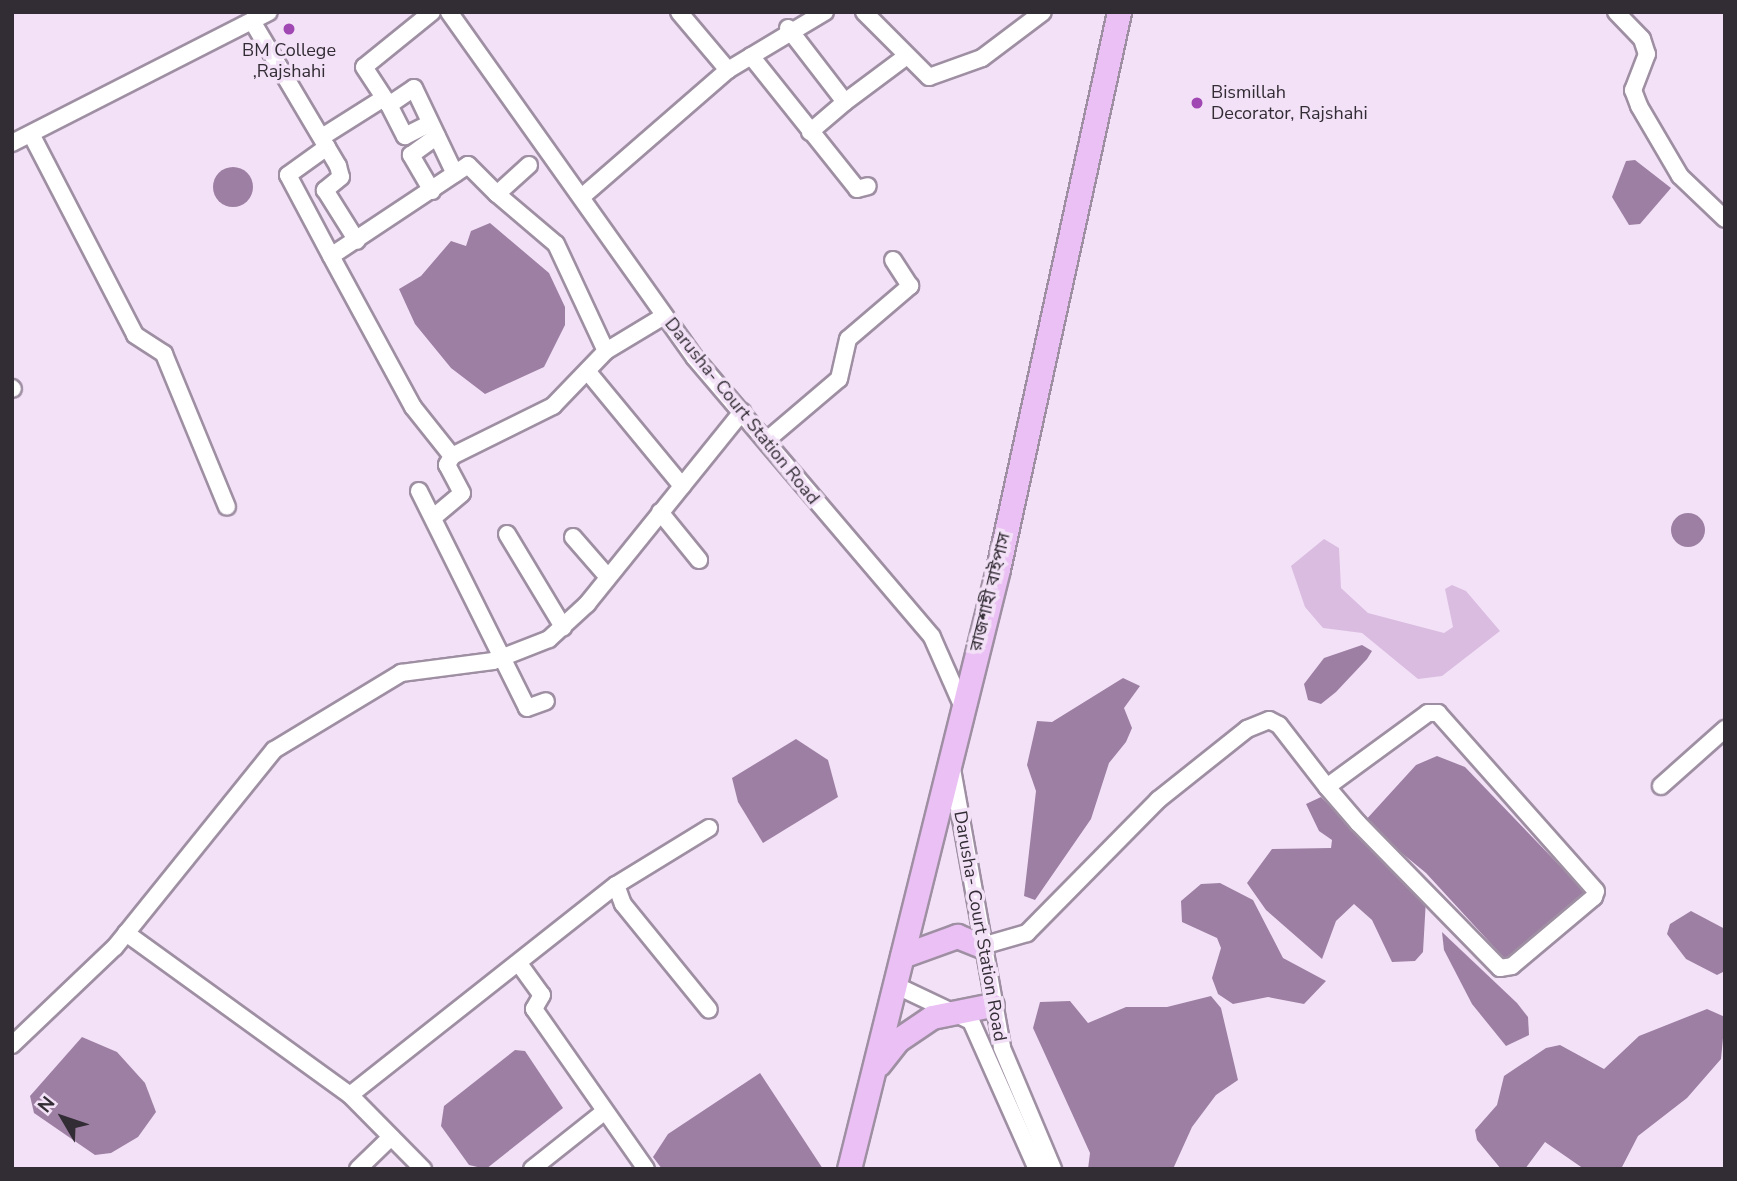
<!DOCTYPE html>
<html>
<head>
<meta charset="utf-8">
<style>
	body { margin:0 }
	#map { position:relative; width:1737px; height:1181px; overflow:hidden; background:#f3e2f7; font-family:"Nunito Sans","Noto Sans Bengali",sans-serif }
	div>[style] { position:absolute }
	.green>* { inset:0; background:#dabce1 }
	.water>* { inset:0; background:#9d7fa3 }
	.round { border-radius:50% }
	.roads { filter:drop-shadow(2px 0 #9f8fa3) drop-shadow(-2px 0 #9f8fa3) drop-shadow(0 2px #9f8fa3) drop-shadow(0 -2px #9f8fa3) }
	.minor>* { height:16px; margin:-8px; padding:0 8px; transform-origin:8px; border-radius:8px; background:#fff }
	.highway>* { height:23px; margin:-11.5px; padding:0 11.5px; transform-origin:11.5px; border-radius:11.5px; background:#ebc0f4 }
	.dots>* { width:19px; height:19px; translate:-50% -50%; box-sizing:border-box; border:4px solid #f3e2f7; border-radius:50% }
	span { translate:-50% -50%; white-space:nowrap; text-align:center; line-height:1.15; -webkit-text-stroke:7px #f3e2f7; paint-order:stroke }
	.poi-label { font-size:18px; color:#322c34 }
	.left { translate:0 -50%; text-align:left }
	.street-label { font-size:18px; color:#322c34 }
	.frame { position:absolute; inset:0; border:14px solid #322c34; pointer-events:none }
	.north { position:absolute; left:28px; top:1083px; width:70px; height:70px; -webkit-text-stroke:5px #f3e2f7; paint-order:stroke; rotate:309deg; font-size:19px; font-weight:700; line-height:28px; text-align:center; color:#322c34 }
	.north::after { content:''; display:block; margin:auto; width:24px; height:32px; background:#322c34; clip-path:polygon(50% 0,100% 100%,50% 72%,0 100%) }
</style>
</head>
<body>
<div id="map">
	<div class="green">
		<i style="clip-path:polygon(1324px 539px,1339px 548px,1341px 588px,1368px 613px,1444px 633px,1453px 627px,1445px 589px,1452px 585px,1466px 591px,1500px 631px,1442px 676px,1418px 679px,1362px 633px,1323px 628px,1305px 607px,1291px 566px)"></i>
	</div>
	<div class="water">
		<i style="clip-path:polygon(1635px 160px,1671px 188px,1640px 224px,1629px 225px,1612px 197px,1626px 161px)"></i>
		<i class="round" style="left:213px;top:167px;width:40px;height:40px"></i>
		<i style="clip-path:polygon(490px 223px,549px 273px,565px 307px,565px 325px,544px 367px,485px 394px,451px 368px,415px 324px,399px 289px,421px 276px,451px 241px,466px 246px,471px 231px)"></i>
		<i class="round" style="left:1671px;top:513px;width:34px;height:34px"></i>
		<i style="clip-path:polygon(1362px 645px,1372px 651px,1367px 659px,1336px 692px,1321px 704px,1308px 700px,1304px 684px,1324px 658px)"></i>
		<i style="clip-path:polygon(1123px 678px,1140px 686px,1124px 708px,1132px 728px,1126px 742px,1109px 763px,1091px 819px,1035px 900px,1024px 896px,1036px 791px,1027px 765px,1037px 721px,1052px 722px)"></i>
		<i style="clip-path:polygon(796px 739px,828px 760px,838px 797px,763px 843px,738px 802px,732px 778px)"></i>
		<i style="clip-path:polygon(1437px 756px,1465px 767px,1587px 894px,1555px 929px,1506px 960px,1426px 873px,1364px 822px,1416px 765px)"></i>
		<i style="clip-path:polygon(1321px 797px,1426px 899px,1423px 952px,1415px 961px,1392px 962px,1372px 920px,1354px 904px,1336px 921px,1322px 959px,1266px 910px,1247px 883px,1272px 849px,1331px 848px,1332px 840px,1319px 831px,1306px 804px)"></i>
		<i style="clip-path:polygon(1220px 883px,1253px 900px,1283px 958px,1326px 981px,1304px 1004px,1268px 997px,1233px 1004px,1218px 994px,1212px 978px,1221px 948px,1217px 938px,1182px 922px,1181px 901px,1201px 884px)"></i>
		<i style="clip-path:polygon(1691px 911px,1725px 929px,1725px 971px,1717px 975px,1686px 959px,1667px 934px,1670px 924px)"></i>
		<i style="clip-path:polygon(1442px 932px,1517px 1003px,1528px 1017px,1529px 1035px,1506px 1046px,1472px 1004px,1444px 950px)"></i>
		<i style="clip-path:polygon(1211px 996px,1221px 1008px,1238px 1080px,1216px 1095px,1192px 1127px,1173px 1169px,1088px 1169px,1090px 1153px,1033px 1028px,1040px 1002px,1070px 1001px,1088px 1023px,1126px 1007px,1167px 1007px)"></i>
		<i style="clip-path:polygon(1707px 1009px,1725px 1017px,1721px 1059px,1687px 1098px,1638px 1136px,1621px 1169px,1584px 1169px,1545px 1142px,1525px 1169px,1501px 1169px,1477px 1140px,1475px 1130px,1497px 1105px,1504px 1076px,1546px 1048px,1560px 1045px,1604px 1069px,1639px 1036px)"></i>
		<i style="clip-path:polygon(82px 1037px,117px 1052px,145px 1083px,156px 1112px,138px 1137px,111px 1153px,95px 1155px,34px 1113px,30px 1096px)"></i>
		<i style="clip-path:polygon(515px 1050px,525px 1051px,563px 1108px,486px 1169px,469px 1165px,441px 1126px,444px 1106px)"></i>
		<i style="clip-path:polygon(760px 1073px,823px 1169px,662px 1169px,653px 1157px,668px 1134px)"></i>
	</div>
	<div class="roads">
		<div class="minor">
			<i style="left:432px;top:12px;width:87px;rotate:141deg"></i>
			<i style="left:364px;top:67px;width:45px;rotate:56.7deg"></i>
			<i style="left:389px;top:105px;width:30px;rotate:-34deg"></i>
			<i style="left:414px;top:88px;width:95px;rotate:64.5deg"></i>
			<i style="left:449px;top:12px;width:423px;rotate:54.6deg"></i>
			<i style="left:694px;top:357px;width:367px;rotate:49.6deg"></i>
			<i style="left:932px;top:637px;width:74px;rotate:66.2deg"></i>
			<i style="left:679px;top:12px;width:76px;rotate:49.8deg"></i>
			<i style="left:864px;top:12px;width:92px;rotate:45deg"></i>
			<i style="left:929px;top:77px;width:56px;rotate:-19.7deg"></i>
			<i style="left:982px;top:58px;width:76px;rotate:-37deg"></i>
			<i style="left:1616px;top:12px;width:37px;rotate:46deg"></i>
			<i style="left:1642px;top:39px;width:16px;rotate:72deg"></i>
			<i style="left:1647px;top:54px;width:39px;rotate:111deg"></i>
			<i style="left:1633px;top:90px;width:17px;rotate:69deg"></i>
			<i style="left:1639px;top:106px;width:81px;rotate:59.6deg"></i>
			<i style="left:1680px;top:176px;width:62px;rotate:43.7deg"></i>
			<i style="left:252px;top:21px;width:169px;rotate:59.3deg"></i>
			<i style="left:338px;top:166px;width:11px;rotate:75deg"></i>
			<i style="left:341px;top:177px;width:21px;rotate:141deg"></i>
			<i style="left:325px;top:190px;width:60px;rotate:57.9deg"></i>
			<i style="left:788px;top:28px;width:93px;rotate:52.4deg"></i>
			<i style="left:845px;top:102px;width:74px;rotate:-36.7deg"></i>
			<i style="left:751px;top:56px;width:170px;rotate:51.4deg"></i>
			<i style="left:857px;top:189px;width:11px;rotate:-15deg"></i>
			<i style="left:389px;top:105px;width:35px;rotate:63deg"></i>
			<i style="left:405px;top:136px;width:28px;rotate:-27deg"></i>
			<i style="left:810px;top:132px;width:46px;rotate:-40.6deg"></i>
			<i style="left:31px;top:134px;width:226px;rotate:62.6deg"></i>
			<i style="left:135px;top:335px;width:35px;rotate:33deg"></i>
			<i style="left:164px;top:354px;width:165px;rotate:67.6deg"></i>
			<i style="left:322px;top:137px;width:73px;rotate:-32.2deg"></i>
			<i style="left:12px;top:143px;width:288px;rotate:-27deg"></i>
			<i style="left:327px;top:147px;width:48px;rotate:144.3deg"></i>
			<i style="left:288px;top:175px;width:92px;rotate:62deg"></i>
			<i style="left:529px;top:165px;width:43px;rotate:137.8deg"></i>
			<i style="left:497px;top:194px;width:77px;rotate:40.3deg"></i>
			<i style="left:556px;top:244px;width:118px;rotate:65deg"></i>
			<i style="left:432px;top:191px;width:42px;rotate:-120.3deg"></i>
			<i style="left:411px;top:155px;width:32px;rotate:-36deg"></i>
			<i style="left:497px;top:194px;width:41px;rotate:-135deg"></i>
			<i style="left:468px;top:165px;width:164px;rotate:146.4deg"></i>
			<i style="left:331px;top:256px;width:172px;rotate:61.5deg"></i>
			<i style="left:413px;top:407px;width:63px;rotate:51.5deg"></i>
			<i style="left:452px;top:456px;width:113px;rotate:-26.3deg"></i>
			<i style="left:553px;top:406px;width:76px;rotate:-46.1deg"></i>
			<i style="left:606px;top:351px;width:68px;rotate:-31.1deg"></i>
			<i style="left:584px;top:195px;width:191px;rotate:-41deg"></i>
			<i style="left:728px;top:70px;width:113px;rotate:-30.9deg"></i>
			<i style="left:588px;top:372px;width:148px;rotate:50.5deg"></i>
			<i style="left:12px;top:388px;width:1px;rotate:45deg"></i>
			<i style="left:767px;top:440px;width:94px;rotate:-40.3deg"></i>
			<i style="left:839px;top:379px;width:41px;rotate:-77.3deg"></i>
			<i style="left:848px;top:339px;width:82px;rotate:-40.5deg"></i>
			<i style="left:910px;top:286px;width:31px;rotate:-123deg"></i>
			<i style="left:419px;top:491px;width:242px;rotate:63.5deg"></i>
			<i style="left:527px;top:708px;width:20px;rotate:-20deg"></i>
			<i style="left:660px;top:512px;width:62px;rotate:50.9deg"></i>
			<i style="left:435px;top:516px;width:35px;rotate:-40deg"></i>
			<i style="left:462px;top:493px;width:32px;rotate:-118deg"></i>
			<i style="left:447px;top:465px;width:10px;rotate:-61deg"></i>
			<i style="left:507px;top:534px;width:109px;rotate:58.9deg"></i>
			<i style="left:573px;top:537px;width:52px;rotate:48.9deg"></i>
			<i style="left:952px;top:769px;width:283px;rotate:79.8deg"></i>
			<i style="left:1002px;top:1048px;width:131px;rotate:67.1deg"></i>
			<i style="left:1661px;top:786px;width:86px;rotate:-41.7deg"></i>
			<i style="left:709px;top:828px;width:109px;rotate:148.5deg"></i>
			<i style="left:616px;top:885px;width:20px;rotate:70deg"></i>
			<i style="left:623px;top:904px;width:136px;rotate:50.9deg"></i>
			<i style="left:126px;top:933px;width:276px;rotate:35.9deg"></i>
			<i style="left:350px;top:1095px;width:104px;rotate:45.4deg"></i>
			<i style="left:982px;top:946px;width:47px;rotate:-16.1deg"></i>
			<i style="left:1027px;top:933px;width:187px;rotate:-45.4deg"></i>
			<i style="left:1158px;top:800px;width:114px;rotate:-38.6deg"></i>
			<i style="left:1247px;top:729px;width:24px;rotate:-22deg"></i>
			<i style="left:1269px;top:720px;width:11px;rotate:27deg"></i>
			<i style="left:1279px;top:725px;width:78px;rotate:52.3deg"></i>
			<i style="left:1327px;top:787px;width:48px;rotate:49.3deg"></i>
			<i style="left:1358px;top:823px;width:203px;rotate:45.6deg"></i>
			<i style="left:1500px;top:968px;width:12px;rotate:-9deg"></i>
			<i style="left:1512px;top:966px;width:107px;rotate:-40.1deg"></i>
			<i style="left:1594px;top:897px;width:6px;rotate:-72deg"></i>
			<i style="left:1596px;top:891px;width:238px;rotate:-131.6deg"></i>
			<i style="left:1438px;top:713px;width:10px;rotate:180deg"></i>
			<i style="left:1428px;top:713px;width:125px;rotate:143.8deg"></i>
			<i style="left:520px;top:965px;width:37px;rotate:54deg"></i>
			<i style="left:542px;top:995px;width:16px;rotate:120deg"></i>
			<i style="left:534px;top:1009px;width:195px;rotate:55deg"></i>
			<i style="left:895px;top:985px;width:84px;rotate:25.3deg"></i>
			<i style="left:971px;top:1021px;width:162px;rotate:66deg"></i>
			<i style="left:12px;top:1045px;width:142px;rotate:-43.6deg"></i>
			<i style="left:115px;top:947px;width:253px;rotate:-51.1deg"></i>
			<i style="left:274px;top:750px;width:149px;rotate:-31.2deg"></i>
			<i style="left:401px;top:673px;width:93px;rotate:-7.4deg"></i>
			<i style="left:493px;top:661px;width:60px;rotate:-21.4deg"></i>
			<i style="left:549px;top:639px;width:52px;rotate:-42.6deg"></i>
			<i style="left:587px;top:604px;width:247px;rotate:-51.1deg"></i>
			<i style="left:350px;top:1095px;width:339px;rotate:-38.3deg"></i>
			<i style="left:358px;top:1169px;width:46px;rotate:-44.1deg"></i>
			<i style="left:532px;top:1169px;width:92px;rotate:-38.4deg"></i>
		</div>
		<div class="highway">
			<i style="left:902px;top:956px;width:59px;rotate:-20deg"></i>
			<i style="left:957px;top:936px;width:27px;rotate:22deg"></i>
			<i style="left:879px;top:1064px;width:31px;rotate:-52deg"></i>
			<i style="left:898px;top:1040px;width:41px;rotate:-34.1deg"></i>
			<i style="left:932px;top:1017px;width:61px;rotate:-11.3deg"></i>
			<i style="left:849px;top:1169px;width:618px;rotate:-76.05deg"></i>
			<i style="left:998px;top:569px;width:570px;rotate:-77.74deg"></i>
		</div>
	</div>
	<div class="dots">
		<i style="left:289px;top:29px;background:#a047b3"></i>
		<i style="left:1197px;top:103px;background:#a047b3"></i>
	</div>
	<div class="poi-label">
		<span style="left:289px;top:61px">BM College<br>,Rajshahi</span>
		<span class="left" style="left:1211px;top:103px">Bismillah<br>Decorator, Rajshahi</span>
	</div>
	<div class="street-label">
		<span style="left:742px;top:411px;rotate:51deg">Darusha- Court Station Road</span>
		<span style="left:990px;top:592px;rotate:-76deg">রাজশাহী বাইপাস</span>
		<span style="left:980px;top:926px;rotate:80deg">Darusha- Court Station Road</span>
	</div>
	<div class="frame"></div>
	<div class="north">N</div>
</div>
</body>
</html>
